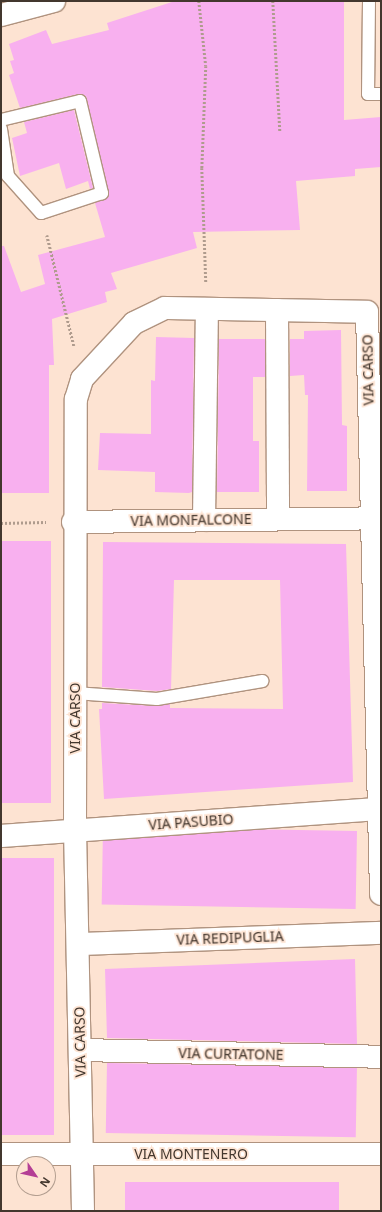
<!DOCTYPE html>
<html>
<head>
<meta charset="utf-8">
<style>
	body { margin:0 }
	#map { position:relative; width:382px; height:1212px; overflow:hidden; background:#fde3d2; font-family:"Noto Sans",sans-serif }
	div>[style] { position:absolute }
	.building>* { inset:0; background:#f8b0ef; transform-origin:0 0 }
	.path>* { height:2.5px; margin-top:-1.25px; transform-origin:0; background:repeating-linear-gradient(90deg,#af9b8d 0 2px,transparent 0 4px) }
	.roads { filter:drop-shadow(1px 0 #b0937f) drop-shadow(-1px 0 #b0937f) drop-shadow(0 1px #b0937f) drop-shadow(0 -1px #b0937f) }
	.lane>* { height:12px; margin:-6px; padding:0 6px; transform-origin:6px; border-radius:6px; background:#fff }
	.street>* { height:22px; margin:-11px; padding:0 11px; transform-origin:11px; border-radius:11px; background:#fff }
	span { translate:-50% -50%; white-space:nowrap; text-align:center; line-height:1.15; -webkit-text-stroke:3.5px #fde3d2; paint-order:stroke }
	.street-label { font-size:14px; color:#43372e }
	.frame { position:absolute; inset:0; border:2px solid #43372e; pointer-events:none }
	.north { position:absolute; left:16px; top:1156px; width:40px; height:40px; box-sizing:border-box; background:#fde3d2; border:1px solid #b39e90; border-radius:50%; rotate:124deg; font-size:11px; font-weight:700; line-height:16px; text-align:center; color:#43372e }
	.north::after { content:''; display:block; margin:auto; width:14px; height:18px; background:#b43e95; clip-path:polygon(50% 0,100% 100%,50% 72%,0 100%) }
</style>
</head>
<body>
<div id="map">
	<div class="building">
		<i style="clip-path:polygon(175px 1px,344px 1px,344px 120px,381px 117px,381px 167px,355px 169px,355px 176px,296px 181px,300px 230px,193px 232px,197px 248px,111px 273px,117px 289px,105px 292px,107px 302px,52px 319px,54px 365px,49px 365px,49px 493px,1px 493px,1px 246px,4px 246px,21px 292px,45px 284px,38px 255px,105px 237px,95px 203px,109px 195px,86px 96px,78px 94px,20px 108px,9px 75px,14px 73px,10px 61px,14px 60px,9px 44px,46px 30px,52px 44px,109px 30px,107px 23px)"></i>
		<i style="clip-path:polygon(74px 110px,93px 188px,90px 189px,88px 181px,66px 189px,59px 163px,20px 176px,12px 138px,27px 133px,24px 122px)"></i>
		<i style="clip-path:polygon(341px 330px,342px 425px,347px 426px,347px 491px,307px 491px,308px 395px,305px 395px,304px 375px,290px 376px,290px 339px,304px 339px,304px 331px)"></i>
		<i style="clip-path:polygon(156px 337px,194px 338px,192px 492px,189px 493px,155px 492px,155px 472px,98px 470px,100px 433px,151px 434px,151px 380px,155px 381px)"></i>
		<i style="clip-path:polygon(219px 339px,265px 339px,265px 377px,253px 377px,253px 441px,259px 441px,259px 492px,217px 492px)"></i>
		<i style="left:51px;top:541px;width:262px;height:50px;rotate:90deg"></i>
		<i style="clip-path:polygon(103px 542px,346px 544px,353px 782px,104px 799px,99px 709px,102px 709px,102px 703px,156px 706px,170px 704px,170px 708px,283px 709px,280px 580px,174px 580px,171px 689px,157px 691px,102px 687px)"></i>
		<i style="left:357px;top:831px;width:78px;height:254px;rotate:91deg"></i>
		<i style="left:54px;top:858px;width:277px;height:53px;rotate:90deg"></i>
		<i style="clip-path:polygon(355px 959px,357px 1044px,107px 1038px,105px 969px)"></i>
		<i style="left:107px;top:1063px;width:250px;height:70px;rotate:1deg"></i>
		<i style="left:125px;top:1182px;width:214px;height:29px"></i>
	</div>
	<div class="path">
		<i style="left:199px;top:1px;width:65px;rotate:83.9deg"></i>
		<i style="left:206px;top:66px;width:102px;rotate:92.2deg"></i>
		<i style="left:202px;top:168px;width:115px;rotate:88deg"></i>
		<i style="left:273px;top:1px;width:131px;rotate:86.9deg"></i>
		<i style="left:47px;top:235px;width:114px;rotate:76.3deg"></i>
		<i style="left:1px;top:523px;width:45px;rotate:-1.3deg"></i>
	</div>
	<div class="roads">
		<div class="lane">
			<i style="left:369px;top:1px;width:93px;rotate:90.6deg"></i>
			<i style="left:368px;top:94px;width:13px"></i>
			<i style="left:1px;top:120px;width:81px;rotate:-13.5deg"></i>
			<i style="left:80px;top:101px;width:95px;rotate:76.6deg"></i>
			<i style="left:102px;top:193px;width:64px;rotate:161.8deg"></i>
			<i style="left:41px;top:213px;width:50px;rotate:-131.7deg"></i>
			<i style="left:8px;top:176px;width:48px;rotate:-98.5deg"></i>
			<i style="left:75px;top:693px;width:82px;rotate:4.2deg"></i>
			<i style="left:157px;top:699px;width:107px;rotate:-9.7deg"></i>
		</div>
		<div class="street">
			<i style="left:1px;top:15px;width:55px;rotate:-14.8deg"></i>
			<i style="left:277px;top:310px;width:209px;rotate:89.7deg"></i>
			<i style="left:204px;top:520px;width:211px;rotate:-89.2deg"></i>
			<i style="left:73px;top:522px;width:308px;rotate:-0.7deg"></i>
			<i style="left:1px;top:836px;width:381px;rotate:-4.1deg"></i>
			<i style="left:79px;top:944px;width:302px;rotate:-2.1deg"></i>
			<i style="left:81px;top:1050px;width:300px;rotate:1.3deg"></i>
			<i style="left:1px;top:1154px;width:380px"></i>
			<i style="left:83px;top:1211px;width:380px;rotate:-91.2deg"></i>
			<i style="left:75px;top:831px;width:432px;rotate:-89.9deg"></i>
			<i style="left:76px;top:399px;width:21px;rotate:-73deg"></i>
			<i style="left:82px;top:379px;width:76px;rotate:-47.1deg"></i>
			<i style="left:134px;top:323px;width:34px;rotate:-26deg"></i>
			<i style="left:165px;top:308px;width:202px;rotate:1.1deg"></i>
			<i style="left:367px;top:312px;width:582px;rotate:88.62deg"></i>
		</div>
	</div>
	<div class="street-label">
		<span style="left:368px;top:370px;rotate:-91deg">VIA CARSO</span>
		<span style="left:191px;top:520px;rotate:-1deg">VIA MONFALCONE</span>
		<span style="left:75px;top:718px;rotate:-90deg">VIA CARSO</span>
		<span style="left:191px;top:822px;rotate:-4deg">VIA PASUBIO</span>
		<span style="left:230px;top:938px;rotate:-2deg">VIA REDIPUGLIA</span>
		<span style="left:80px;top:1042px;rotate:-91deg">VIA CARSO</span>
		<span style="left:231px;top:1054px;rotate:1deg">VIA CURTATONE</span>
		<span style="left:191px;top:1154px">VIA MONTENERO</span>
	</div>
	<div class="frame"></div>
	<div class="north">N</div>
</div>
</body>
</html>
